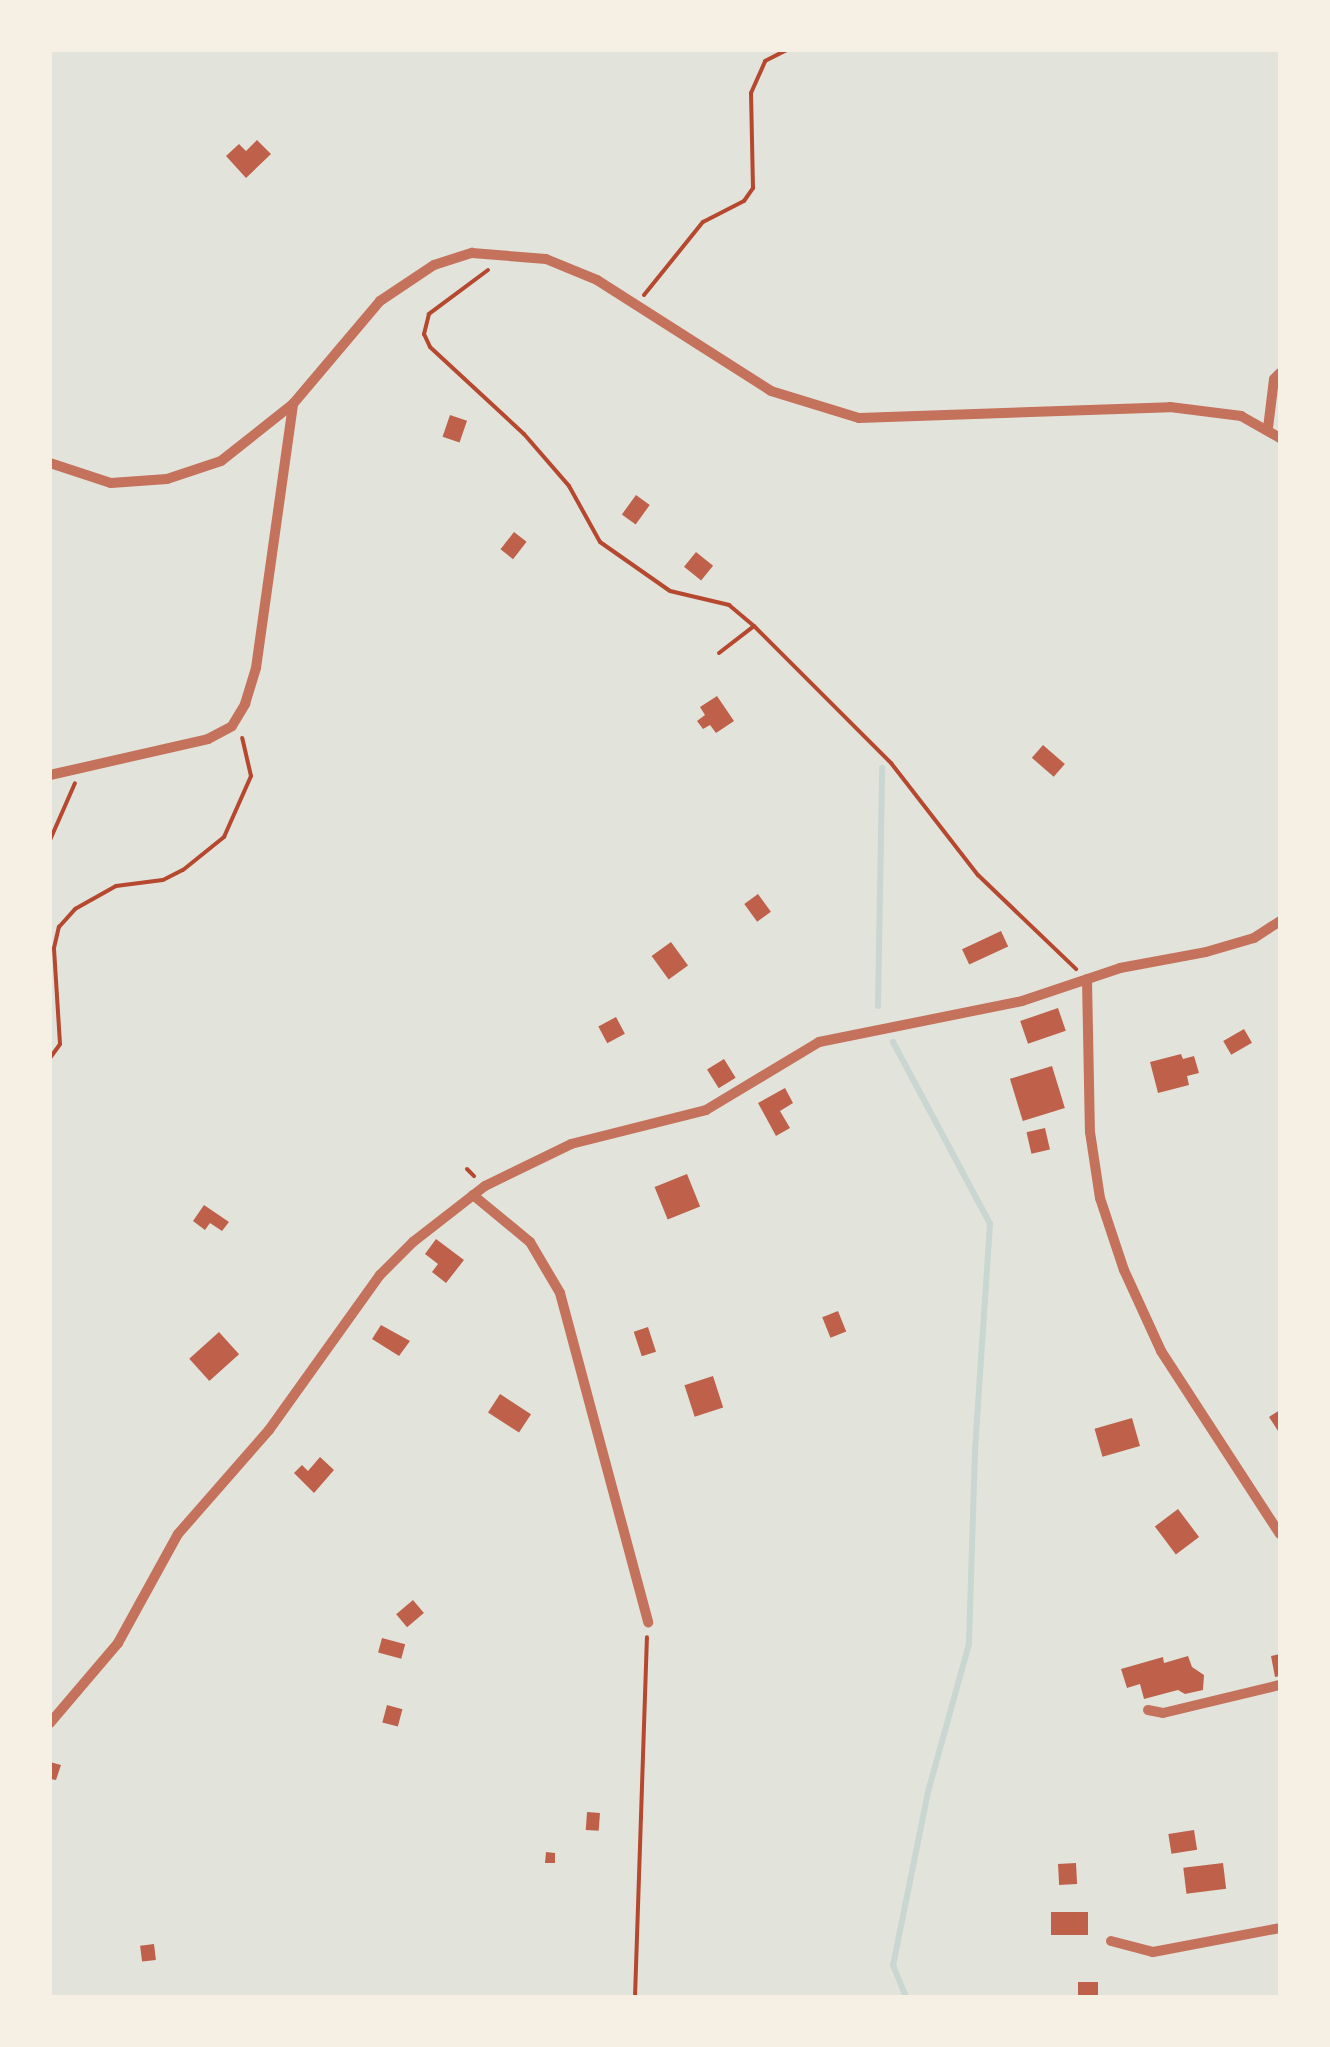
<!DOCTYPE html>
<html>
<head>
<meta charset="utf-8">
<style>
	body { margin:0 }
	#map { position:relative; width:1330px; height:2047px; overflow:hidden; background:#f6efe4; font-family:"Archivo Narrow",sans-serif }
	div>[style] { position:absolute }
	.green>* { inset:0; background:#e2e4dc; transform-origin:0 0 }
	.stream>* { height:6px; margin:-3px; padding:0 3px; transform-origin:3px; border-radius:3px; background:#c9d6d2 }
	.building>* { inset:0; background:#bf614a; transform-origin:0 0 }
	.path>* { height:4px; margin:-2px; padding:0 2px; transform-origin:2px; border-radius:2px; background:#b5482f }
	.minor>* { height:10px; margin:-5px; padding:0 5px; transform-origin:5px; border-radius:5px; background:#c5725c }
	span { translate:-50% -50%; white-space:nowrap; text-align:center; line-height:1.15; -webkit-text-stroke:9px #f6efe4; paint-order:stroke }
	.frame { position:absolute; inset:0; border:52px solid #f6efe4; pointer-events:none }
</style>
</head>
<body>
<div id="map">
	<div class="green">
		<i style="left:50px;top:50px;width:1230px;height:1947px"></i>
	</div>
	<div class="stream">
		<i style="left:878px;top:1006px;width:238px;rotate:-89deg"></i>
		<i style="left:893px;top:1042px;width:206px;rotate:61.9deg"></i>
		<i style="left:990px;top:1224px;width:227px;rotate:93.8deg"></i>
		<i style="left:975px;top:1451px;width:193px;rotate:91.8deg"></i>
		<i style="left:969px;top:1644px;width:154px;rotate:105.5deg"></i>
		<i style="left:928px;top:1792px;width:177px;rotate:101.4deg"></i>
		<i style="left:893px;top:1965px;width:35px;rotate:68deg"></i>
	</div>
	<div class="building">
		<i style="clip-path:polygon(257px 140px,271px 154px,246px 178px,226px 156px,239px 144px,246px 151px)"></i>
		<i style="left:450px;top:415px;width:18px;height:23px;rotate:19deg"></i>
		<i style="left:636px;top:495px;width:17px;height:24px;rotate:36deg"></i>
		<i style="left:514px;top:532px;width:16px;height:22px;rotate:38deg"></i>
		<i style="left:696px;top:552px;width:22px;height:19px;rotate:39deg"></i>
		<i style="clip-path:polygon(717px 696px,734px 721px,716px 733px,710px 725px,703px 729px,697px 721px,705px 715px,700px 707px)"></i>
		<i style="left:1043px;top:745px;width:29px;height:17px;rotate:41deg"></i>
		<i style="left:758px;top:894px;width:22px;height:17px;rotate:54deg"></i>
		<i style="left:1001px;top:931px;width:17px;height:43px;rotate:65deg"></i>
		<i style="left:671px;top:942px;width:29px;height:24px;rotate:54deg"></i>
		<i style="left:1058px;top:1008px;width:24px;height:40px;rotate:71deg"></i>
		<i style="left:616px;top:1017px;width:19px;height:20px;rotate:62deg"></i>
		<i style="left:1244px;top:1029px;width:16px;height:24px;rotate:60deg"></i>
		<i style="clip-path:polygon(1181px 1054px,1183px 1059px,1194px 1056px,1199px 1073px,1187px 1076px,1189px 1085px,1158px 1093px,1150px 1062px)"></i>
		<i style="left:724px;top:1059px;width:22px;height:20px;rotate:58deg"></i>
		<i style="left:1052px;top:1066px;width:44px;height:44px;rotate:73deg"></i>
		<i style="clip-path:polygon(785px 1088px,793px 1103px,780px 1111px,790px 1128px,776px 1136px,758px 1103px)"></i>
		<i style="left:1045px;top:1128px;width:22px;height:19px;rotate:77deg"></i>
		<i style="left:687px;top:1174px;width:35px;height:35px;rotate:68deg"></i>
		<i style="clip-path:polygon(204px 1205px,229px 1222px,222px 1231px,210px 1223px,205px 1230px,193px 1221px)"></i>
		<i style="clip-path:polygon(436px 1239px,464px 1260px,446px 1283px,432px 1272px,438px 1264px,425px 1254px)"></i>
		<i style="left:838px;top:1311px;width:22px;height:17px;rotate:68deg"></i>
		<i style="clip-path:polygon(381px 1325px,410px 1341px,399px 1356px,372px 1339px)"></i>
		<i style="left:648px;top:1327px;width:26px;height:15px;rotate:72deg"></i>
		<i style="left:219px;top:1332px;width:30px;height:40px;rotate:48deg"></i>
		<i style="left:713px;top:1376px;width:33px;height:30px;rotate:72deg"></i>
		<i style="left:500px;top:1394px;width:37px;height:22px;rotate:33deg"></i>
		<i style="clip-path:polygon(1280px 1410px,1280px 1434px,1269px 1417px)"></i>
		<i style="left:1132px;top:1418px;width:29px;height:39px;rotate:74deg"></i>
		<i style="clip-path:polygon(320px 1457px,334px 1470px,314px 1493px,294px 1473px,302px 1465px,308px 1471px)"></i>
		<i style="left:1178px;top:1509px;width:35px;height:29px;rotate:53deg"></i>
		<i style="left:413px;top:1600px;width:17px;height:22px;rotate:50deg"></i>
		<i style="left:382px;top:1638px;width:24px;height:15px;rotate:15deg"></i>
		<i style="clip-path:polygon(1280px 1654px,1280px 1676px,1275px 1677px,1271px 1656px)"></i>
		<i style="clip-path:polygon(1188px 1656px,1192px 1667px,1204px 1675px,1203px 1690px,1185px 1694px,1178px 1690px,1144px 1699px,1140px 1684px,1127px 1688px,1121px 1669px,1163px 1657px,1164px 1663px)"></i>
		<i style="left:387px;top:1705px;width:16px;height:18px;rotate:15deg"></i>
		<i style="clip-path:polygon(50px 1762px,61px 1765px,56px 1780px,50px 1779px)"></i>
		<i style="left:587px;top:1812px;width:13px;height:18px;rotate:4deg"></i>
		<i style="left:1194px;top:1830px;width:20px;height:26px;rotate:81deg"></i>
		<i style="clip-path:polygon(546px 1852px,555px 1853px,555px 1863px,545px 1863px)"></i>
		<i style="left:1076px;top:1863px;width:21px;height:18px;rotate:87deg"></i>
		<i style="left:1223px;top:1863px;width:26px;height:40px;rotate:83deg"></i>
		<i style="left:1088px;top:1912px;width:23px;height:37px;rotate:90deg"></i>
		<i style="left:154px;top:1944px;width:16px;height:14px;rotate:83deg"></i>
		<i style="left:1078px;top:1982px;width:20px;height:15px"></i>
	</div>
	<div class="path">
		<i style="left:488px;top:270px;width:74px;rotate:143.3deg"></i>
		<i style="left:429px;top:314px;width:21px;rotate:104deg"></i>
		<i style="left:424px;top:334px;width:14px;rotate:65deg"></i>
		<i style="left:430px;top:347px;width:128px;rotate:42.8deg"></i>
		<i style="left:524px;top:434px;width:69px;rotate:49.1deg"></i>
		<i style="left:569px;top:486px;width:64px;rotate:61deg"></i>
		<i style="left:600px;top:542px;width:85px;rotate:35deg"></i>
		<i style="left:670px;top:591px;width:61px;rotate:13.3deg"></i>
		<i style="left:729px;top:605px;width:33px;rotate:40deg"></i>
		<i style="left:644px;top:295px;width:94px;rotate:-51.1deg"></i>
		<i style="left:703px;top:222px;width:46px;rotate:-27.1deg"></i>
		<i style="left:744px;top:201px;width:16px;rotate:-55deg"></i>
		<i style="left:753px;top:188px;width:95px;rotate:-91.2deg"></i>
		<i style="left:751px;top:93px;width:35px;rotate:-66deg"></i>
		<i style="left:765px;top:61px;width:25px;rotate:-27deg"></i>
		<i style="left:719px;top:653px;width:44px;rotate:-37.6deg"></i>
		<i style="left:754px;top:626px;width:194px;rotate:45deg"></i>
		<i style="left:891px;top:763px;width:142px;rotate:52.2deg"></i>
		<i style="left:978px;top:875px;width:136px;rotate:43.8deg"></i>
		<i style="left:50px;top:840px;width:62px;rotate:-66.3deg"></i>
		<i style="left:50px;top:1058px;width:17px;rotate:-54deg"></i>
		<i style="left:60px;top:1044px;width:96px;rotate:-93.6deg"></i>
		<i style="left:54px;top:948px;width:22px;rotate:-77deg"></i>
		<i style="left:59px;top:927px;width:24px;rotate:-48deg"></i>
		<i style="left:75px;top:909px;width:47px;rotate:-29.3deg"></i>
		<i style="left:116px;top:886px;width:47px;rotate:-7.3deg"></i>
		<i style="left:163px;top:880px;width:22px;rotate:-27deg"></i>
		<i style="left:183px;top:870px;width:53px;rotate:-38.8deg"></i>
		<i style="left:224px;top:837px;width:67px;rotate:-66.1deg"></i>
		<i style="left:251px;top:776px;width:39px;rotate:-103deg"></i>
		<i style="left:467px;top:1169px;width:10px;rotate:45deg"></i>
		<i style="left:635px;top:1997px;width:360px;rotate:-88.1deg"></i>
	</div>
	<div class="minor">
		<i style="left:1268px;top:428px;width:49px;rotate:-83deg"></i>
		<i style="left:1274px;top:379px;width:8px;rotate:-45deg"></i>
		<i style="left:50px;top:463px;width:64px;rotate:18.2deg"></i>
		<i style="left:111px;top:483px;width:56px;rotate:-4.1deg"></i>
		<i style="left:167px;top:479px;width:57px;rotate:-18.4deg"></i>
		<i style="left:221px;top:461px;width:92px;rotate:-38.4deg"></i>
		<i style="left:293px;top:404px;width:135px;rotate:-49.8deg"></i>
		<i style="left:380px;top:301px;width:65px;rotate:-33.7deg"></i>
		<i style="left:434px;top:265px;width:40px;rotate:-18deg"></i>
		<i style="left:472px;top:253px;width:74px;rotate:4.6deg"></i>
		<i style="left:546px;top:259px;width:55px;rotate:22.4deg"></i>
		<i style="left:597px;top:280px;width:206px;rotate:32.5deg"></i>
		<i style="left:771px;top:391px;width:92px;rotate:17.1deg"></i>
		<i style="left:859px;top:418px;width:311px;rotate:-2deg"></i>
		<i style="left:1170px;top:407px;width:72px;rotate:7.2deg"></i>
		<i style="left:1241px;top:416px;width:45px;rotate:29.4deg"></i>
		<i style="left:50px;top:775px;width:162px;rotate:-12.8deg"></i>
		<i style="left:208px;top:739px;width:27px;rotate:-28deg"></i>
		<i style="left:232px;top:726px;width:26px;rotate:-59deg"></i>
		<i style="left:245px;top:704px;width:38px;rotate:-73deg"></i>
		<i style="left:256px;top:668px;width:267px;rotate:-82deg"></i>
		<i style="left:1087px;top:979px;width:153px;rotate:88.9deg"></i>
		<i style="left:1090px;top:1132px;width:67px;rotate:81.4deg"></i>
		<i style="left:1100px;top:1198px;width:76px;rotate:71.6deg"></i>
		<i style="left:1124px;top:1270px;width:89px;rotate:65.4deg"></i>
		<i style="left:1161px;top:1351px;width:218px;rotate:57deg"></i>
		<i style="left:473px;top:1195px;width:74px;rotate:39.5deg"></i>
		<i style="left:530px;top:1242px;width:59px;rotate:59.5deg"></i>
		<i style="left:560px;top:1293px;width:341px;rotate:75deg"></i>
		<i style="left:1148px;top:1710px;width:15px;rotate:11deg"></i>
		<i style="left:1163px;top:1713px;width:120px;rotate:-13.5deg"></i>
		<i style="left:50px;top:1723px;width:105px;rotate:-49.6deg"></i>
		<i style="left:118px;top:1643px;width:124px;rotate:-61.2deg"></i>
		<i style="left:178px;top:1534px;width:138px;rotate:-48.8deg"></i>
		<i style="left:269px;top:1430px;width:191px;rotate:-54.4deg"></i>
		<i style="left:380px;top:1275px;width:47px;rotate:-45deg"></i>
		<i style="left:413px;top:1242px;width:91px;rotate:-37.9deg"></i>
		<i style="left:485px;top:1186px;width:96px;rotate:-26deg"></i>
		<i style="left:571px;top:1144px;width:139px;rotate:-14.1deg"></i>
		<i style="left:706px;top:1110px;width:132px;rotate:-31deg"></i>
		<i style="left:819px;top:1042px;width:207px;rotate:-11.4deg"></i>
		<i style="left:1022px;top:1001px;width:103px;rotate:-18.6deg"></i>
		<i style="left:1120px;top:968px;width:87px;rotate:-10.5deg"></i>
		<i style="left:1206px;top:952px;width:50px;rotate:-16.3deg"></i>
		<i style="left:1254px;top:938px;width:31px;rotate:-33deg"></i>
		<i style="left:1111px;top:1941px;width:43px;rotate:14.7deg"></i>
		<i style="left:1153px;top:1952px;width:129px;rotate:-10.7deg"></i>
	</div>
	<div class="frame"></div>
</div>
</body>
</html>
